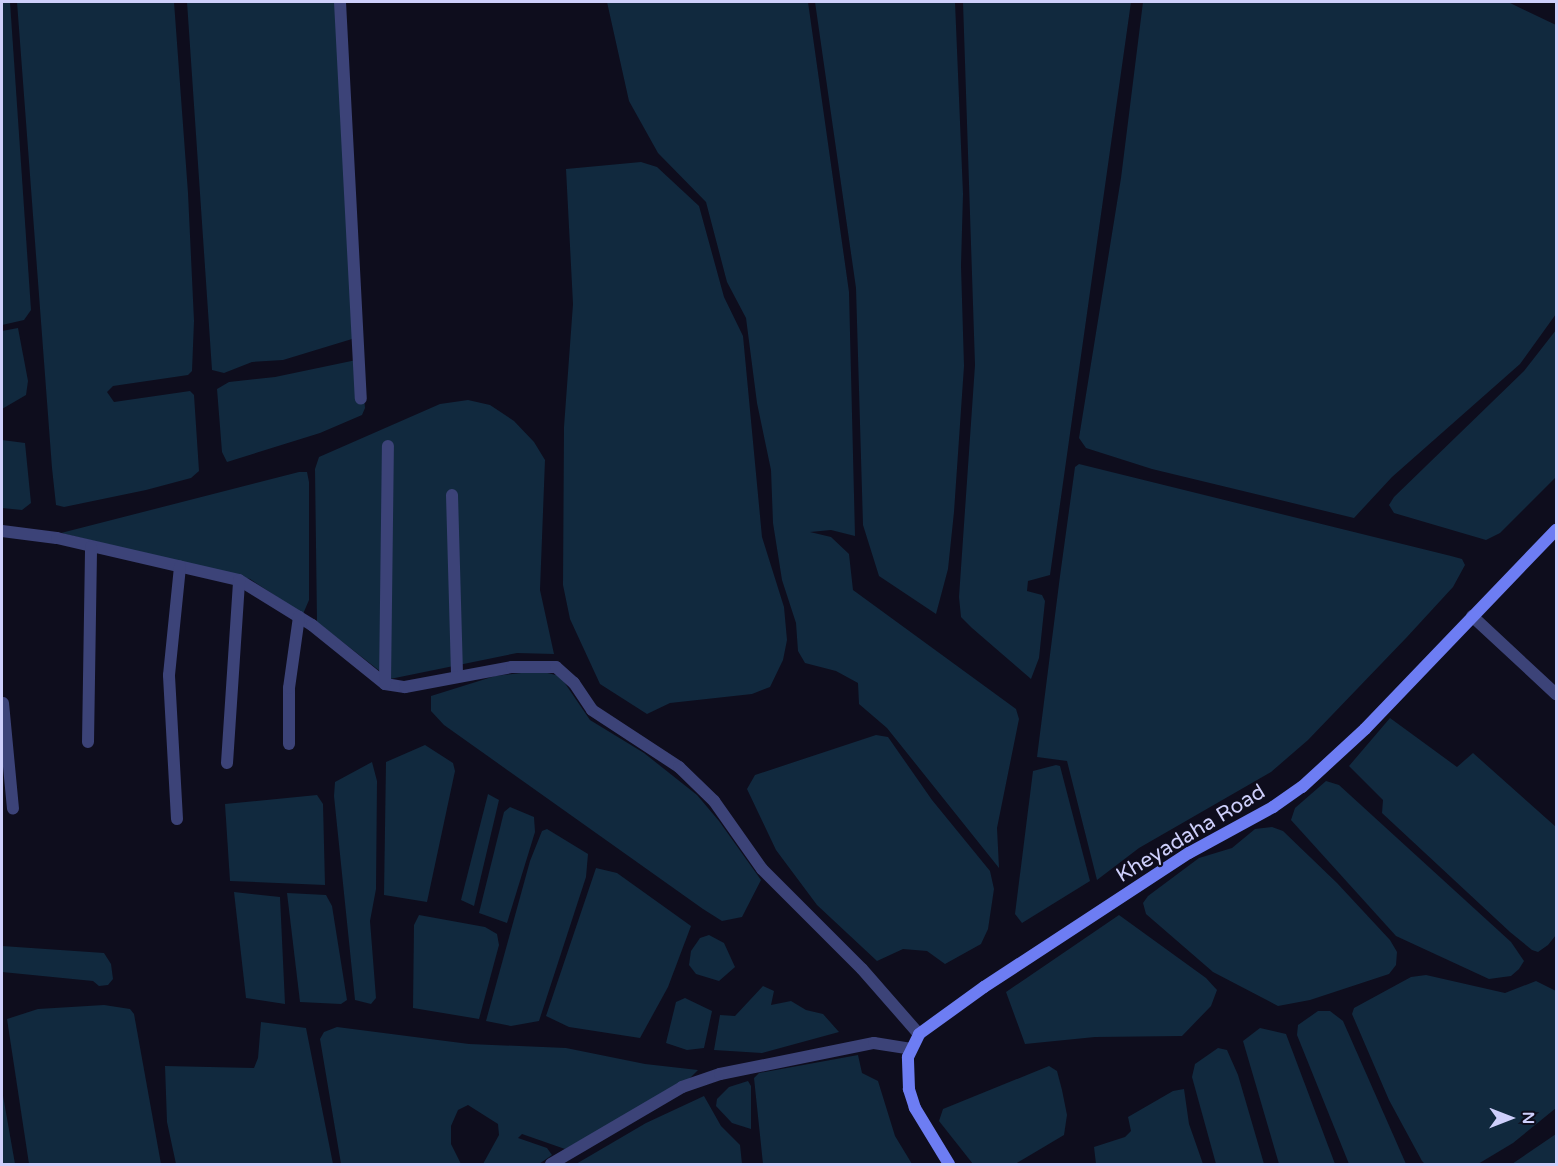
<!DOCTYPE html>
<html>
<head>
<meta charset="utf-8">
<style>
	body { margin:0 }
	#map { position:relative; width:1558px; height:1166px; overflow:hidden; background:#0e0d1d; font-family:"Varela Round",sans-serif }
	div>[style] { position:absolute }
	.water>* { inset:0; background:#11293e }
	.minor>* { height:12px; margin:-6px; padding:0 6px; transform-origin:6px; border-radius:6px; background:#3c4378 }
	.secondary>* { height:12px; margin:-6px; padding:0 6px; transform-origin:6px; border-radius:6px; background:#6d7df3 }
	span { translate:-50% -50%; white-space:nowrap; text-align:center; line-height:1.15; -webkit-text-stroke:4.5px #0e0d1d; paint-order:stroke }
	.street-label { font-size:21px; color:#cecffb }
	.frame { position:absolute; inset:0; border:3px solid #cecffb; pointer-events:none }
	.north { position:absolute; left:1480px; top:1088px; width:60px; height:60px; -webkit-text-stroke:4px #0e0d1d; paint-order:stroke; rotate:90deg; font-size:16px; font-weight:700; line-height:24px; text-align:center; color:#cecffb }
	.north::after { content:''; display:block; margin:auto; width:21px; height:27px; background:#cecffb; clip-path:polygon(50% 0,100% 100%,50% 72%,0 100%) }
</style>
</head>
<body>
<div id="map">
	<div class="water">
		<i style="clip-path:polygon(2px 2px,10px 2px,31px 310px,24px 320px,2px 325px)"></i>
		<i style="clip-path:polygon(17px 2px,174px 2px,188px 193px,194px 321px,192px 371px,188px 375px,113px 386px,107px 392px,114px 402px,190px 391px,194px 395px,199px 471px,191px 478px,146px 490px,64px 507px,56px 505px,52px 468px)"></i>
		<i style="clip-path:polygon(187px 2px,338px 2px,356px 333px,352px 339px,283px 360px,252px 362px,224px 373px,212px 370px)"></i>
		<i style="clip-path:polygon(607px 2px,808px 2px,849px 292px,855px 536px,831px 530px,810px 532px,831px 537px,849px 554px,853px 590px,1016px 709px,1019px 719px,997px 828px,999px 868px,887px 728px,859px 704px,858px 683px,836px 671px,805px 663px,798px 651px,796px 623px,782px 580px,773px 523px,771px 470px,757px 403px,746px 318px,727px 282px,706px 202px,658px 153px,629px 101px)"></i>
		<i style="clip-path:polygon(815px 2px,955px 2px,963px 194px,961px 266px,964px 366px,954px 512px,948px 569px,936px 614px,879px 576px,863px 525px,856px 288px)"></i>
		<i style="clip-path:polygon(963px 2px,1131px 2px,1050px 575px,1028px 581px,1027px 591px,1042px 595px,1045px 601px,1039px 658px,1031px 679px,972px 628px,961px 617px,959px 597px,975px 365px)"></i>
		<i style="clip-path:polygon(1143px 2px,1508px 2px,1556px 25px,1556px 314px,1520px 364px,1392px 477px,1354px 518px,1152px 469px,1086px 448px,1079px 438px,1121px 178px)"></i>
		<i style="clip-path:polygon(641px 162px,657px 167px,699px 206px,724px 297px,743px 336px,762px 537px,784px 607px,787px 640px,783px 660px,770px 687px,752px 694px,670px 703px,647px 714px,600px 684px,570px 619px,563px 585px,564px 427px,573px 304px,566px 169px)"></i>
		<i style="clip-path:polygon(18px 328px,28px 381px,26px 395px,2px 409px,2px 331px)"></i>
		<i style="clip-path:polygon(1556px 330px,1556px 477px,1500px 533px,1486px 540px,1394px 513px,1389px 505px,1394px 497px,1524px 371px)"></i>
		<i style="clip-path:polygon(361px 359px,365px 408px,362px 415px,320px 433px,227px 462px,222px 452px,217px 389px,229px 382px,275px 377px)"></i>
		<i style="clip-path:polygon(468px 400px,490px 405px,514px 421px,534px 442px,545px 460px,540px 590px,554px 654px,517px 653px,390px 679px,317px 622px,315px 469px,319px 457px,440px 404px)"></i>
		<i style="clip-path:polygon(2px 440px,25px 443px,31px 503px,22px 510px,2px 508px)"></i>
		<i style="clip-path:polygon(1079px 464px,1451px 556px,1462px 559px,1465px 565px,1453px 587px,1407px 637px,1308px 740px,1271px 772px,1139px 848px,1097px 880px,1067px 761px,1037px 757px,1060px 576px,1075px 467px)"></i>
		<i style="clip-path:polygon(299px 472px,307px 472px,309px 482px,309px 600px,303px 614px,250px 579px,61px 533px)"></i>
		<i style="clip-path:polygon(539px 671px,560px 676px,590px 720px,644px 753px,697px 795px,719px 821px,761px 880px,742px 917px,722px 921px,703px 909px,444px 725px,431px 711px,431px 696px,495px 676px)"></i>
		<i style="clip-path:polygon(1390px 718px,1457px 767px,1473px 753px,1556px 827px,1556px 935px,1548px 945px,1538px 952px,1532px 950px,1510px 932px,1382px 813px,1383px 800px,1349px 766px)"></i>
		<i style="clip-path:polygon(876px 735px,888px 737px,932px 800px,990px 871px,994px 889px,988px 929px,981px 944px,945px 964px,927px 951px,903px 949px,877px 961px,817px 905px,776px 850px,747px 789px,755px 775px)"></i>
		<i style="clip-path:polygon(425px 745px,453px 763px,455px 771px,427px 902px,384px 895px,386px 762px)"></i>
		<i style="clip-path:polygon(372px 762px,377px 781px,376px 889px,370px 921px,376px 998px,371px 1004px,355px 1000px,334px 796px,335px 782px)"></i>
		<i style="clip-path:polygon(1056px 765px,1060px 766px,1090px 881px,1022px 923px,1015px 914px,1033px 771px)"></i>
		<i style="clip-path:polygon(1326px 781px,1339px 785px,1511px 942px,1524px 961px,1519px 969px,1511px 976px,1489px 979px,1396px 936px,1291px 820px,1295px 808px)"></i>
		<i style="clip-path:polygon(488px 794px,499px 800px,474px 906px,461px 900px)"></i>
		<i style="clip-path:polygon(317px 795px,323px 804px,325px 885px,230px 881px,225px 804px)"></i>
		<i style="clip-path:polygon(510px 807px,534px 817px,535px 832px,507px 923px,479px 913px,504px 812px)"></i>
		<i style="clip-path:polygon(1272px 827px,1283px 831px,1337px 883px,1390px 940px,1397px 952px,1396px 965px,1389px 974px,1310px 1000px,1278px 1006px,1213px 972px,1146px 914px,1143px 903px,1148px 896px,1199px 858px,1232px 848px,1255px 829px)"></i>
		<i style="clip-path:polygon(547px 829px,588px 854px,586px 877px,539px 1021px,511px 1026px,486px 1021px,530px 861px,542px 831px)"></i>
		<i style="clip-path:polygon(596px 868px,617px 873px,691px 926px,668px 987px,640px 1038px,569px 1027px,546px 1016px)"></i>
		<i style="clip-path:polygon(234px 892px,280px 897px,285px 1004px,246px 998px)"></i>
		<i style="clip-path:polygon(287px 893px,326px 895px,332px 906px,347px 1000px,341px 1004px,300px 1002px)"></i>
		<i style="clip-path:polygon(419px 915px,485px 927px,497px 934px,499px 945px,479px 1019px,413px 1008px,414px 925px)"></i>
		<i style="clip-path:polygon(1119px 915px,1206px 978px,1217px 990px,1211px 1006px,1182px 1036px,1095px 1037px,1025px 1044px,1006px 992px)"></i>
		<i style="clip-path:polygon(709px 935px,724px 943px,735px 967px,719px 981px,696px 974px,689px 965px,691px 951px,700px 938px)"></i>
		<i style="clip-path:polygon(2px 946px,104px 953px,111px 964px,113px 979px,108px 985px,99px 986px,93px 981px,2px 972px)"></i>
		<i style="clip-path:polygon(1426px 975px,1505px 993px,1536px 981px,1556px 991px,1556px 1108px,1513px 1143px,1478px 1164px,1425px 1164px,1422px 1161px,1389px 1100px,1352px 1014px,1354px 1008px,1411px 977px)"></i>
		<i style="clip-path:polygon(763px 986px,774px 991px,771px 1005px,791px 1001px,806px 1010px,823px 1014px,839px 1032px,762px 1053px,714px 1050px,720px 1015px,735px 1016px)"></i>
		<i style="clip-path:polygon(685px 998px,712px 1011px,704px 1048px,687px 1050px,666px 1043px,676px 1002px)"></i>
		<i style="clip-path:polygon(104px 1005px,130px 1009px,134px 1014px,161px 1164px,29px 1164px,7px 1019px,38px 1009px)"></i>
		<i style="clip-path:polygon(1318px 1011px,1330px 1011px,1343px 1021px,1406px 1164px,1349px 1164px,1297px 1035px,1298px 1025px)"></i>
		<i style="clip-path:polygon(261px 1022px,306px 1028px,333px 1164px,176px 1164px,167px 1122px,165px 1066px,254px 1068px,258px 1058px)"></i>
		<i style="clip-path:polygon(337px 1027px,469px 1044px,566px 1048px,645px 1064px,698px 1070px,686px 1082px,565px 1149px,522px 1134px,518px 1138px,547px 1148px,552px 1155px,539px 1164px,483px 1164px,499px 1135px,498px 1124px,468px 1105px,458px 1110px,451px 1126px,451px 1144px,461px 1164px,341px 1164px,320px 1039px,324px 1032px)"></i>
		<i style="clip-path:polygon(1260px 1028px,1286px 1034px,1335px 1164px,1279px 1164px,1243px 1041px)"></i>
		<i style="clip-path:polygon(1218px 1048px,1227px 1050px,1238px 1075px,1264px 1164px,1216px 1164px,1192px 1077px,1195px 1064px)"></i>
		<i style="clip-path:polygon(858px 1055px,862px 1073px,878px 1081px,895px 1136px,912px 1164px,763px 1164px,754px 1078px,759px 1073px)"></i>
		<i style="clip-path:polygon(1049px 1066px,1057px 1071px,1062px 1090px,1067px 1115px,1064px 1135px,1015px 1164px,973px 1164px,939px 1121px,943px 1109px)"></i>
		<i style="clip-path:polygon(748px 1081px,751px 1086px,751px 1129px,732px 1123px,716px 1106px,717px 1099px,729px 1087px)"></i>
		<i style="clip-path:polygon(1184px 1089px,1189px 1124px,1203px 1164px,1096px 1164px,1094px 1147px,1125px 1137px,1131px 1131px,1128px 1117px,1173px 1091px)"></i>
		<i style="clip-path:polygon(2px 1090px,15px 1164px,2px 1164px)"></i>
		<i style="clip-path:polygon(704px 1096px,721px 1126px,740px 1145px,742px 1164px,576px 1164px,646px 1123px)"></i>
		<i style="clip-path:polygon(1556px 1134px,1556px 1164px,1512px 1164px)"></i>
	</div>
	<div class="minor">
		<i style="left:340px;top:2px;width:397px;rotate:87deg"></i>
		<i style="left:452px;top:495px;width:181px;rotate:88.4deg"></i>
		<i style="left:2px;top:531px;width:55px;rotate:7.3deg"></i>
		<i style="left:57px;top:538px;width:187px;rotate:13deg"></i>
		<i style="left:239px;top:580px;width:86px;rotate:31.7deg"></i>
		<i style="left:312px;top:625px;width:94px;rotate:38.9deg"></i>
		<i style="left:385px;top:684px;width:20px;rotate:9deg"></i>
		<i style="left:405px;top:687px;width:109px;rotate:-10.6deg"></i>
		<i style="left:512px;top:667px;width:44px"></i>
		<i style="left:556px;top:667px;width:24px;rotate:42deg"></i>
		<i style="left:574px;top:683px;width:32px;rotate:56deg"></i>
		<i style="left:592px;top:710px;width:104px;rotate:33.2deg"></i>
		<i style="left:679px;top:767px;width:49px;rotate:44.2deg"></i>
		<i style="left:714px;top:801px;width:83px;rotate:54.8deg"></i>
		<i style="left:762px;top:869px;width:141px;rotate:45deg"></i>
		<i style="left:862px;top:969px;width:86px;rotate:48.8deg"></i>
		<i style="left:1472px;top:616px;width:115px;rotate:42.9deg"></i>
		<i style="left:385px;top:684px;width:238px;rotate:-89.3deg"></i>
		<i style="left:3px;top:703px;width:106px;rotate:84.6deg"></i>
		<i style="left:88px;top:742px;width:195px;rotate:-89.1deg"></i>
		<i style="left:289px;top:744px;width:56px;rotate:-90deg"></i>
		<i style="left:289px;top:688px;width:72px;rotate:-82deg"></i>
		<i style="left:227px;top:763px;width:183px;rotate:-86.2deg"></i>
		<i style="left:177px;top:819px;width:144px;rotate:-93.2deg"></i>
		<i style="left:169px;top:675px;width:109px;rotate:-84.2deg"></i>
		<i style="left:551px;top:1164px;width:152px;rotate:-30.4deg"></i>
		<i style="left:682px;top:1087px;width:40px;rotate:-18.9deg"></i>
		<i style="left:720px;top:1074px;width:157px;rotate:-11.4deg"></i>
		<i style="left:874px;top:1043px;width:36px;rotate:9deg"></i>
	</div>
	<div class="secondary">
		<i style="left:949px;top:1164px;width:66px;rotate:-121.3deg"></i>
		<i style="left:915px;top:1108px;width:20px;rotate:-108deg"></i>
		<i style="left:909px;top:1089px;width:32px;rotate:-92deg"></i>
		<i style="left:908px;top:1057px;width:25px;rotate:-64deg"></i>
		<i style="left:919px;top:1034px;width:80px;rotate:-35.9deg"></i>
		<i style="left:984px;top:987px;width:245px;rotate:-33.2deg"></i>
		<i style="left:1189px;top:853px;width:96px;rotate:-28.7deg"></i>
		<i style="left:1273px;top:807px;width:35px;rotate:-35deg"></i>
		<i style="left:1302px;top:787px;width:86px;rotate:-42.6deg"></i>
		<i style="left:1365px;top:729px;width:276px;rotate:-46.2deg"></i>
	</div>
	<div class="street-label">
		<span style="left:1191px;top:834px;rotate:-31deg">Kheyadaha Road</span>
	</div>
	<div class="frame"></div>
	<div class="north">N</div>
</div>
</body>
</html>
